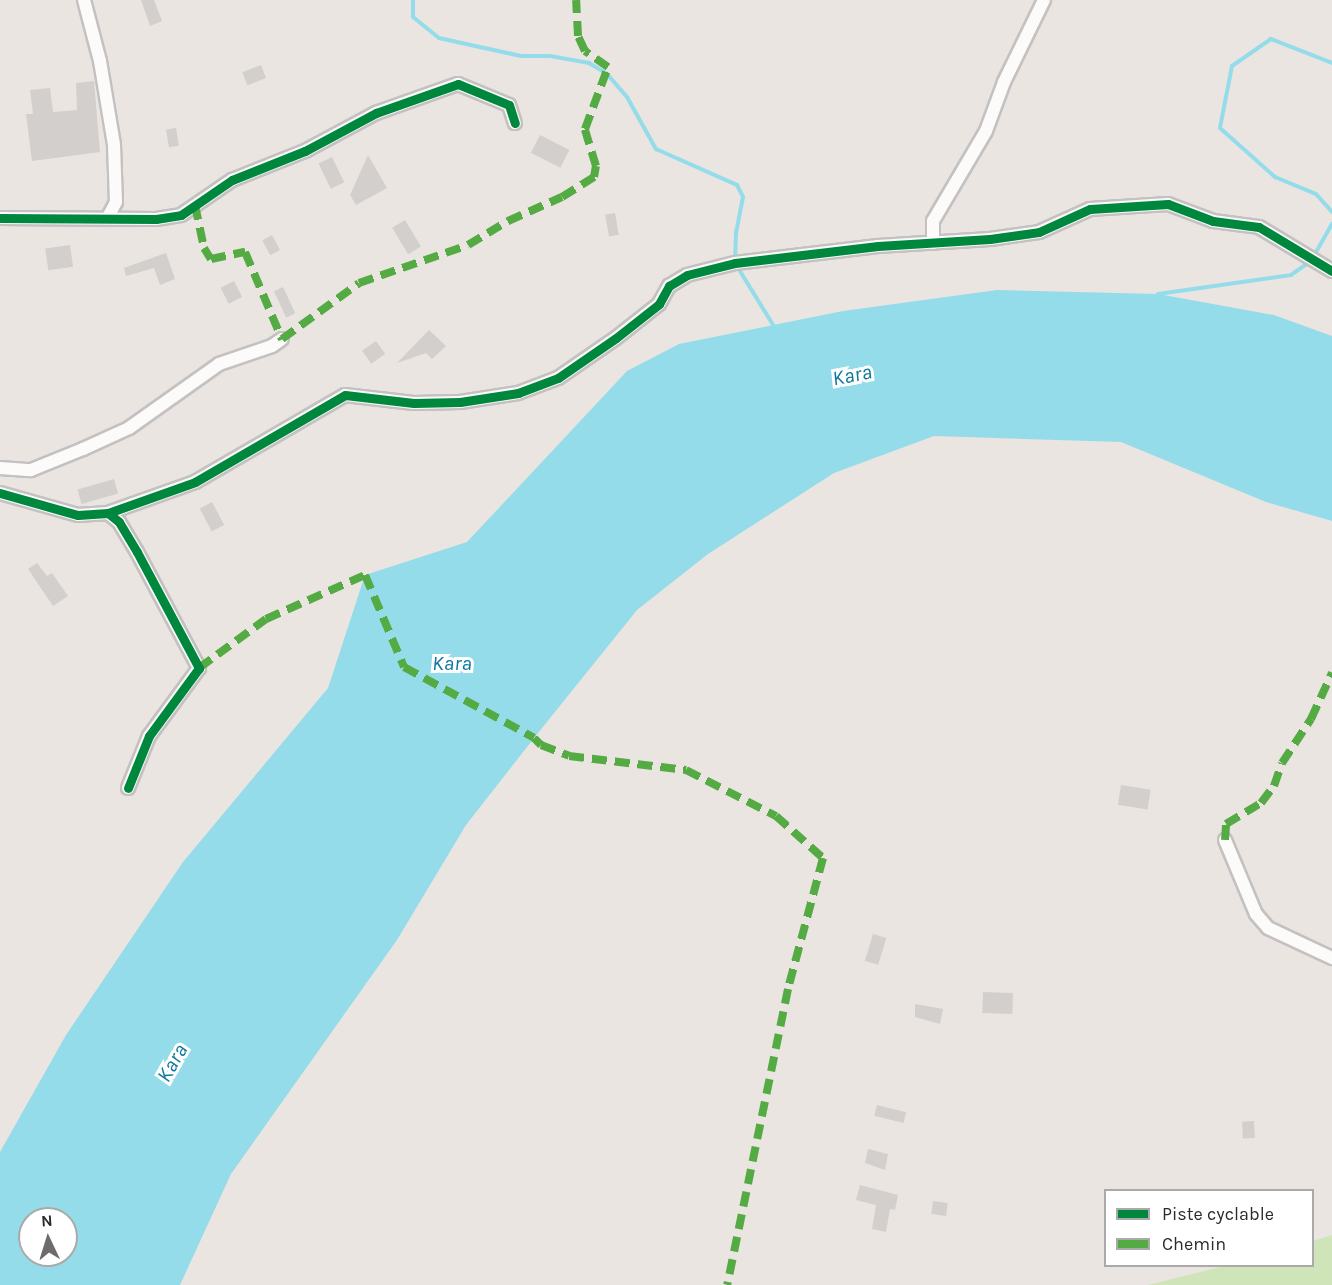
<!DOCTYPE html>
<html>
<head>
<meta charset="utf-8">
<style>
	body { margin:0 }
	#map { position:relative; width:1332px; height:1285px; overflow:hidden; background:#eae5e0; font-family:Karla,sans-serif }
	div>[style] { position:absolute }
	.green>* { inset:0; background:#d0e4ba }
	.water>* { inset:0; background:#95dcea }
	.stream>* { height:4px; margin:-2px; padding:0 2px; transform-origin:2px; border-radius:2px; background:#95dcea }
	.building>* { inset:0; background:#d2cfcc; transform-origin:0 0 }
	.roads { filter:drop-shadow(2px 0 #c3c1c1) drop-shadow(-2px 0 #c3c1c1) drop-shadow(0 2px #c3c1c1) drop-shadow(0 -2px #c3c1c1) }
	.minor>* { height:12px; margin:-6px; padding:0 6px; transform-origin:6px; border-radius:6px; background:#fcfbfa }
	.quiet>* { height:8px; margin-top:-4px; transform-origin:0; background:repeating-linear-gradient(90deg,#54ab44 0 15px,transparent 0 23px) }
	.cycleway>* { height:9px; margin:-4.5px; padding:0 4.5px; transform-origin:4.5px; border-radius:4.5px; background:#00873e }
	span { translate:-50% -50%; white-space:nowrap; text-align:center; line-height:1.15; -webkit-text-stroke:6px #fff; paint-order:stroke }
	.water-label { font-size:21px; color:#0e789c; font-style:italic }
	.legend { position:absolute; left:1104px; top:1189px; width:210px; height:78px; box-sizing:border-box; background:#fff; border:2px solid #aaa; margin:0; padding:8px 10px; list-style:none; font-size:18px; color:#2b2b2b }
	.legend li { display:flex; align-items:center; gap:12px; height:30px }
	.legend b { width:30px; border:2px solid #aaa }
	.north { position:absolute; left:18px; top:1207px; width:60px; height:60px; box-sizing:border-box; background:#fff; border:2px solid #aaa; border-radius:50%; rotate:356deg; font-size:16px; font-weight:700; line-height:24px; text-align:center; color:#2b2b2b }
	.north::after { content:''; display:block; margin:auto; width:21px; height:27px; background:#6e6c6a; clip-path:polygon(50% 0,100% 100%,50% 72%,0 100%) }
</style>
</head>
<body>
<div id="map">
	<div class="green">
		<i style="clip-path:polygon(1332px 1235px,1332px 1285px,1148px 1285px,1224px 1266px,1312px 1266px,1313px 1241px)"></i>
	</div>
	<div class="water">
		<i style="clip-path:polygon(evenodd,997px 290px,1158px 294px,1274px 315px,1332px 336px,1332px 521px,1266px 502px,1121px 442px,934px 436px,834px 473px,708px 554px,637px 610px,534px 738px,466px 825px,397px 940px,231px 1174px,180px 1285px,0 1285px,0 1152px,66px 1035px,183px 862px,328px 688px,365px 575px,467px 542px,627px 371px,679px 344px,843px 311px,997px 290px,30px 1219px,66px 1219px,66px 1255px,30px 1255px,30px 1219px)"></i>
	</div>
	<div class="stream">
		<i style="left:413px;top:0;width:17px;rotate:90deg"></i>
		<i style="left:413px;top:17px;width:33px;rotate:39deg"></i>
		<i style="left:439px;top:38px;width:84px;rotate:12.4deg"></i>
		<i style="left:521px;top:56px;width:29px"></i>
		<i style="left:550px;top:56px;width:40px;rotate:10deg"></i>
		<i style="left:589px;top:63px;width:21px;rotate:31deg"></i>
		<i style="left:607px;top:74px;width:30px;rotate:49deg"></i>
		<i style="left:627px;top:97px;width:60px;rotate:60.9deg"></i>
		<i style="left:656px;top:149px;width:89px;rotate:24deg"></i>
		<i style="left:737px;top:185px;width:13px;rotate:63deg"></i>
		<i style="left:743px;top:197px;width:36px;rotate:101deg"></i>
		<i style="left:736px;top:232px;width:31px;rotate:92deg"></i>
		<i style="left:735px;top:263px;width:76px;rotate:58.4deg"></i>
		<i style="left:1332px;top:63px;width:66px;rotate:-158.5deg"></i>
		<i style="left:1271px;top:39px;width:47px;rotate:145.3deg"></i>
		<i style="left:1232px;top:66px;width:63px;rotate:101deg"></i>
		<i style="left:1220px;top:128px;width:74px;rotate:41.7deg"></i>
		<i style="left:1275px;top:177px;width:44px;rotate:22.5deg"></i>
		<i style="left:1316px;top:194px;width:24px;rotate:48deg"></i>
		<i style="left:1158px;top:294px;width:134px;rotate:-8.1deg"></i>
		<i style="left:1291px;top:275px;width:24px;rotate:-35deg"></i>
		<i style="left:1311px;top:261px;width:43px;rotate:-60.4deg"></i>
	</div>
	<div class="building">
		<i style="clip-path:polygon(141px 0,154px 0,162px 21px,150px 26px)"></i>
		<i style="left:261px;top:65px;width:14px;height:20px;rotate:69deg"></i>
		<i style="clip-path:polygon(94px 81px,100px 152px,32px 161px,26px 114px,33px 114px,30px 90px,50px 88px,53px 112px,77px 110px,76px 83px)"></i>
		<i style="left:176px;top:128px;width:18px;height:10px;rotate:81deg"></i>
		<i style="left:540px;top:135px;width:33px;height:20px;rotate:27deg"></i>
		<i style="clip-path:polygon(368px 155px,387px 188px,356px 205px,350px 195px)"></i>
		<i style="left:332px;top:157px;width:28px;height:15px;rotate:64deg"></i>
		<i style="left:615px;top:213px;width:22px;height:10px;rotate:80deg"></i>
		<i style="left:405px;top:220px;width:31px;height:15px;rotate:59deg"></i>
		<i style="left:272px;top:235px;width:17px;height:11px;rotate:62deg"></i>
		<i style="left:70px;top:245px;width:22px;height:25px;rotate:82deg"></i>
		<i style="clip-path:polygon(166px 253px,175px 279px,160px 285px,154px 268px,126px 276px,124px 268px)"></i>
		<i style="left:234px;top:281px;width:18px;height:15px;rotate:63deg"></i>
		<i style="left:283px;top:287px;width:29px;height:10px;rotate:65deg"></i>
		<i style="clip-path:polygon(429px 330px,446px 346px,432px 359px,426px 353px,397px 363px)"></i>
		<i style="left:376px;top:341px;width:16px;height:17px;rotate:55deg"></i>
		<i style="left:114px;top:479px;width:15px;height:38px;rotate:74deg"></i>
		<i style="left:212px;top:502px;width:26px;height:14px;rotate:62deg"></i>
		<i style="clip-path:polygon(37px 563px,47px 576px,52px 573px,68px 596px,53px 606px,28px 569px)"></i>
		<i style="left:1121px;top:785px;width:30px;height:20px;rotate:9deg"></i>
		<i style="left:873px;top:934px;width:14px;height:28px;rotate:17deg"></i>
		<i style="left:983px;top:992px;width:30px;height:21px;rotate:2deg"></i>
		<i style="clip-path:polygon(915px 1004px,943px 1009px,940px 1024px,915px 1017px)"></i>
		<i style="left:877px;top:1105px;width:30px;height:11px;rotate:14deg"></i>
		<i style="left:1254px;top:1121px;width:17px;height:12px;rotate:87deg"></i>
		<i style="clip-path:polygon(868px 1149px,888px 1154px,885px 1170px,865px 1163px)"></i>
		<i style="clip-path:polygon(860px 1185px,898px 1195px,895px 1210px,890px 1209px,886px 1232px,872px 1229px,876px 1205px,856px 1200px)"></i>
		<i style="left:933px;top:1201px;width:15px;height:13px;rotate:8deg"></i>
	</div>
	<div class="roads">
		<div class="minor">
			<i style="left:84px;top:0;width:63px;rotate:75.3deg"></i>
			<i style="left:100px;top:61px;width:85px;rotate:80.5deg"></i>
			<i style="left:114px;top:145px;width:57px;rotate:88deg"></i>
			<i style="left:116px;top:202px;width:17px;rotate:118deg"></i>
			<i style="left:0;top:218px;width:156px;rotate:0.4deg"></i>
			<i style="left:156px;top:219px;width:25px;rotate:-9deg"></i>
			<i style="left:181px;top:215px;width:62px;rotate:-34.5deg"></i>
			<i style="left:232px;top:180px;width:79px;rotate:-21.7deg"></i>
			<i style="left:305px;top:151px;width:81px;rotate:-28.2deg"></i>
			<i style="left:376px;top:113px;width:87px;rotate:-19.5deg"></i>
			<i style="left:458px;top:84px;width:55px;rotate:22.4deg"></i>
			<i style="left:509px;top:105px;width:19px;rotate:72deg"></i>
			<i style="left:933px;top:243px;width:22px;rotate:-90deg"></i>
			<i style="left:933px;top:221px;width:104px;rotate:-59.5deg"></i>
			<i style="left:986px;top:131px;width:52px;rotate:-69.8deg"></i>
			<i style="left:1004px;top:82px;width:91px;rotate:-64deg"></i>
			<i style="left:0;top:468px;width:31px;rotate:4deg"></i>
			<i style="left:31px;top:470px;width:56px;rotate:-22deg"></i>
			<i style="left:83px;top:449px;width:51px;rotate:-24.5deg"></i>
			<i style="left:129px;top:428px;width:110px;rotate:-35.4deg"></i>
			<i style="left:219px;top:364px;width:56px;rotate:-18.8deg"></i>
			<i style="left:272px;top:346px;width:12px;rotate:-35deg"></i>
			<i style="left:0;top:493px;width:81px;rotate:15.8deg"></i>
			<i style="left:78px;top:515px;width:30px;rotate:-4deg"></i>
			<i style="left:108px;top:513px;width:92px;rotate:-19.6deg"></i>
			<i style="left:195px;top:482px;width:173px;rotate:-30.1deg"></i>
			<i style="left:345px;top:395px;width:69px;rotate:6.6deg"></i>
			<i style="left:414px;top:403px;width:46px;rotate:-1.2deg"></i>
			<i style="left:460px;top:402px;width:59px;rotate:-8.8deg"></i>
			<i style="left:518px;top:393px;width:43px;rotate:-20.6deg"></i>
			<i style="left:558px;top:378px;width:70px;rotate:-34.6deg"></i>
			<i style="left:616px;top:338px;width:55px;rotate:-38.3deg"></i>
			<i style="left:659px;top:304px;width:21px;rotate:-61deg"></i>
			<i style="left:669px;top:286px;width:21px;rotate:-31deg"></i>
			<i style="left:687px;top:275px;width:49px;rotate:-14deg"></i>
			<i style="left:735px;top:263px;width:144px;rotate:-6.8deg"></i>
			<i style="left:878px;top:246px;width:112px;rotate:-3.6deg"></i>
			<i style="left:990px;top:239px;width:49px;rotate:-8.1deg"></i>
			<i style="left:1039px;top:232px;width:56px;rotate:-24.3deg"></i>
			<i style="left:1090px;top:209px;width:78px;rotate:-3.7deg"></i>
			<i style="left:1168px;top:204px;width:48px;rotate:20.7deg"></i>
			<i style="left:1213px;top:221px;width:46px;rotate:7.4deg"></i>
			<i style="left:1259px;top:227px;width:85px;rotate:31.1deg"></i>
			<i style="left:108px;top:513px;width:14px;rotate:39deg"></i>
			<i style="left:119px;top:522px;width:35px;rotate:59deg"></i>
			<i style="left:137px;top:552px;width:132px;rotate:61.9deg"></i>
			<i style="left:199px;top:668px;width:84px;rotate:126.3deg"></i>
			<i style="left:149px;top:736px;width:56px;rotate:112deg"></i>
			<i style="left:1225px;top:840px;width:80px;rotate:67.3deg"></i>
			<i style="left:1256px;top:914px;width:18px;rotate:49deg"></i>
			<i style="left:1268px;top:928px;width:71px;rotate:25.1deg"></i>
		</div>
	</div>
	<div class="quiet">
		<i style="left:195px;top:205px;width:44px;rotate:78.2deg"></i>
		<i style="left:204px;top:248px;width:13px;rotate:58deg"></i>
		<i style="left:211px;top:259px;width:35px;rotate:-12deg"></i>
		<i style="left:245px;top:252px;width:95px;rotate:67deg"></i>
		<i style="left:282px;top:339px;width:95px;rotate:-36deg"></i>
		<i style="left:359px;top:283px;width:115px;rotate:-19.2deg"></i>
		<i style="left:468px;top:245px;width:47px;rotate:-31deg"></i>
		<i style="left:508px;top:221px;width:59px;rotate:-24deg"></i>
		<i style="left:562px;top:197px;width:38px;rotate:-32deg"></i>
		<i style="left:594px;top:177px;width:11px;rotate:-80deg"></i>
		<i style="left:596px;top:166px;width:39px;rotate:-107deg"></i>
		<i style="left:585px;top:129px;width:66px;rotate:-69.6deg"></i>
		<i style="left:608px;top:67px;width:28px;rotate:-145deg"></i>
		<i style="left:585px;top:51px;width:17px;rotate:-115deg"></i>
		<i style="left:578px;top:36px;width:36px;rotate:-93deg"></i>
		<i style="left:199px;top:668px;width:83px;rotate:-36.2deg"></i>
		<i style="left:266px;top:619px;width:108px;rotate:-24deg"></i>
		<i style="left:365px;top:575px;width:100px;rotate:67deg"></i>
		<i style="left:404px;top:667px;width:148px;rotate:28.6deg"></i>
		<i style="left:534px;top:738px;width:10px;rotate:45deg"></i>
		<i style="left:541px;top:745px;width:30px;rotate:21deg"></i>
		<i style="left:569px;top:756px;width:118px;rotate:6.8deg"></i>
		<i style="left:686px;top:770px;width:101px;rotate:27.1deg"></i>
		<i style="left:776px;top:816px;width:63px;rotate:41.8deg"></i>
		<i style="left:823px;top:858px;width:136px;rotate:105deg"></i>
		<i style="left:788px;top:989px;width:302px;rotate:101.6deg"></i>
		<i style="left:1225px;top:840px;width:16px;rotate:-86deg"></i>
		<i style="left:1226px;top:824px;width:41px;rotate:-31deg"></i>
		<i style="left:1261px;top:803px;width:21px;rotate:-53deg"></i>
		<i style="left:1274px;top:786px;width:24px;rotate:-71deg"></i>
		<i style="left:1282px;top:763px;width:53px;rotate:-56.6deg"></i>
		<i style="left:1311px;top:719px;width:51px;rotate:-65.5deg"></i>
	</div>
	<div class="cycleway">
		<i style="left:0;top:218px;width:156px;rotate:0.4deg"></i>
		<i style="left:156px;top:219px;width:25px;rotate:-9deg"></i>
		<i style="left:181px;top:215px;width:62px;rotate:-34.5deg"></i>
		<i style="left:232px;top:180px;width:79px;rotate:-21.7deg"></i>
		<i style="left:305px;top:151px;width:81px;rotate:-28.2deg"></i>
		<i style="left:376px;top:113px;width:87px;rotate:-19.5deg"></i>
		<i style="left:458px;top:84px;width:55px;rotate:22.4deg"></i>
		<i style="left:509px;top:105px;width:19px;rotate:72deg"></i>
		<i style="left:0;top:493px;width:81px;rotate:15.8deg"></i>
		<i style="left:78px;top:515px;width:30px;rotate:-4deg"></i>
		<i style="left:108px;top:513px;width:92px;rotate:-19.6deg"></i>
		<i style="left:195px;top:482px;width:173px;rotate:-30.1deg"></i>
		<i style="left:345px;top:395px;width:69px;rotate:6.6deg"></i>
		<i style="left:414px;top:403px;width:46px;rotate:-1.2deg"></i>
		<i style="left:460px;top:402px;width:59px;rotate:-8.8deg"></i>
		<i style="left:518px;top:393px;width:43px;rotate:-20.6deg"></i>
		<i style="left:558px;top:378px;width:70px;rotate:-34.6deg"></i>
		<i style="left:616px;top:338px;width:55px;rotate:-38.3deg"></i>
		<i style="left:659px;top:304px;width:21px;rotate:-61deg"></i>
		<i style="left:669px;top:286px;width:21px;rotate:-31deg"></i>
		<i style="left:687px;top:275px;width:49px;rotate:-14deg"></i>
		<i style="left:735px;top:263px;width:144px;rotate:-6.8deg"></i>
		<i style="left:878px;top:246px;width:112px;rotate:-3.6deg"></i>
		<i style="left:990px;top:239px;width:49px;rotate:-8.1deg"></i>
		<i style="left:1039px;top:232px;width:56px;rotate:-24.3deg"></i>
		<i style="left:1090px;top:209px;width:78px;rotate:-3.7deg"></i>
		<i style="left:1168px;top:204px;width:48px;rotate:20.7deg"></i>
		<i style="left:1213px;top:221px;width:46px;rotate:7.4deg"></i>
		<i style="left:1259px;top:227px;width:85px;rotate:31.1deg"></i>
		<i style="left:108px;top:513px;width:14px;rotate:39deg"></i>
		<i style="left:119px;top:522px;width:35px;rotate:59deg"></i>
		<i style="left:137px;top:552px;width:132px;rotate:61.9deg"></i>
		<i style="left:199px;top:668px;width:84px;rotate:126.3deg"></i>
		<i style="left:149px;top:736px;width:56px;rotate:112deg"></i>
	</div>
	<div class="water-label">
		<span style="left:852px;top:375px;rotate:-11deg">Kara</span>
		<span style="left:452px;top:663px">Kara</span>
		<span style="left:172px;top:1063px;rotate:-60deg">Kara</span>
	</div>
	<ul class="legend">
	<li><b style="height:8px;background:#00873e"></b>Piste cyclable</li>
	<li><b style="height:8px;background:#54ab44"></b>Chemin</li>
	</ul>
	<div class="north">N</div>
</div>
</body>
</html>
